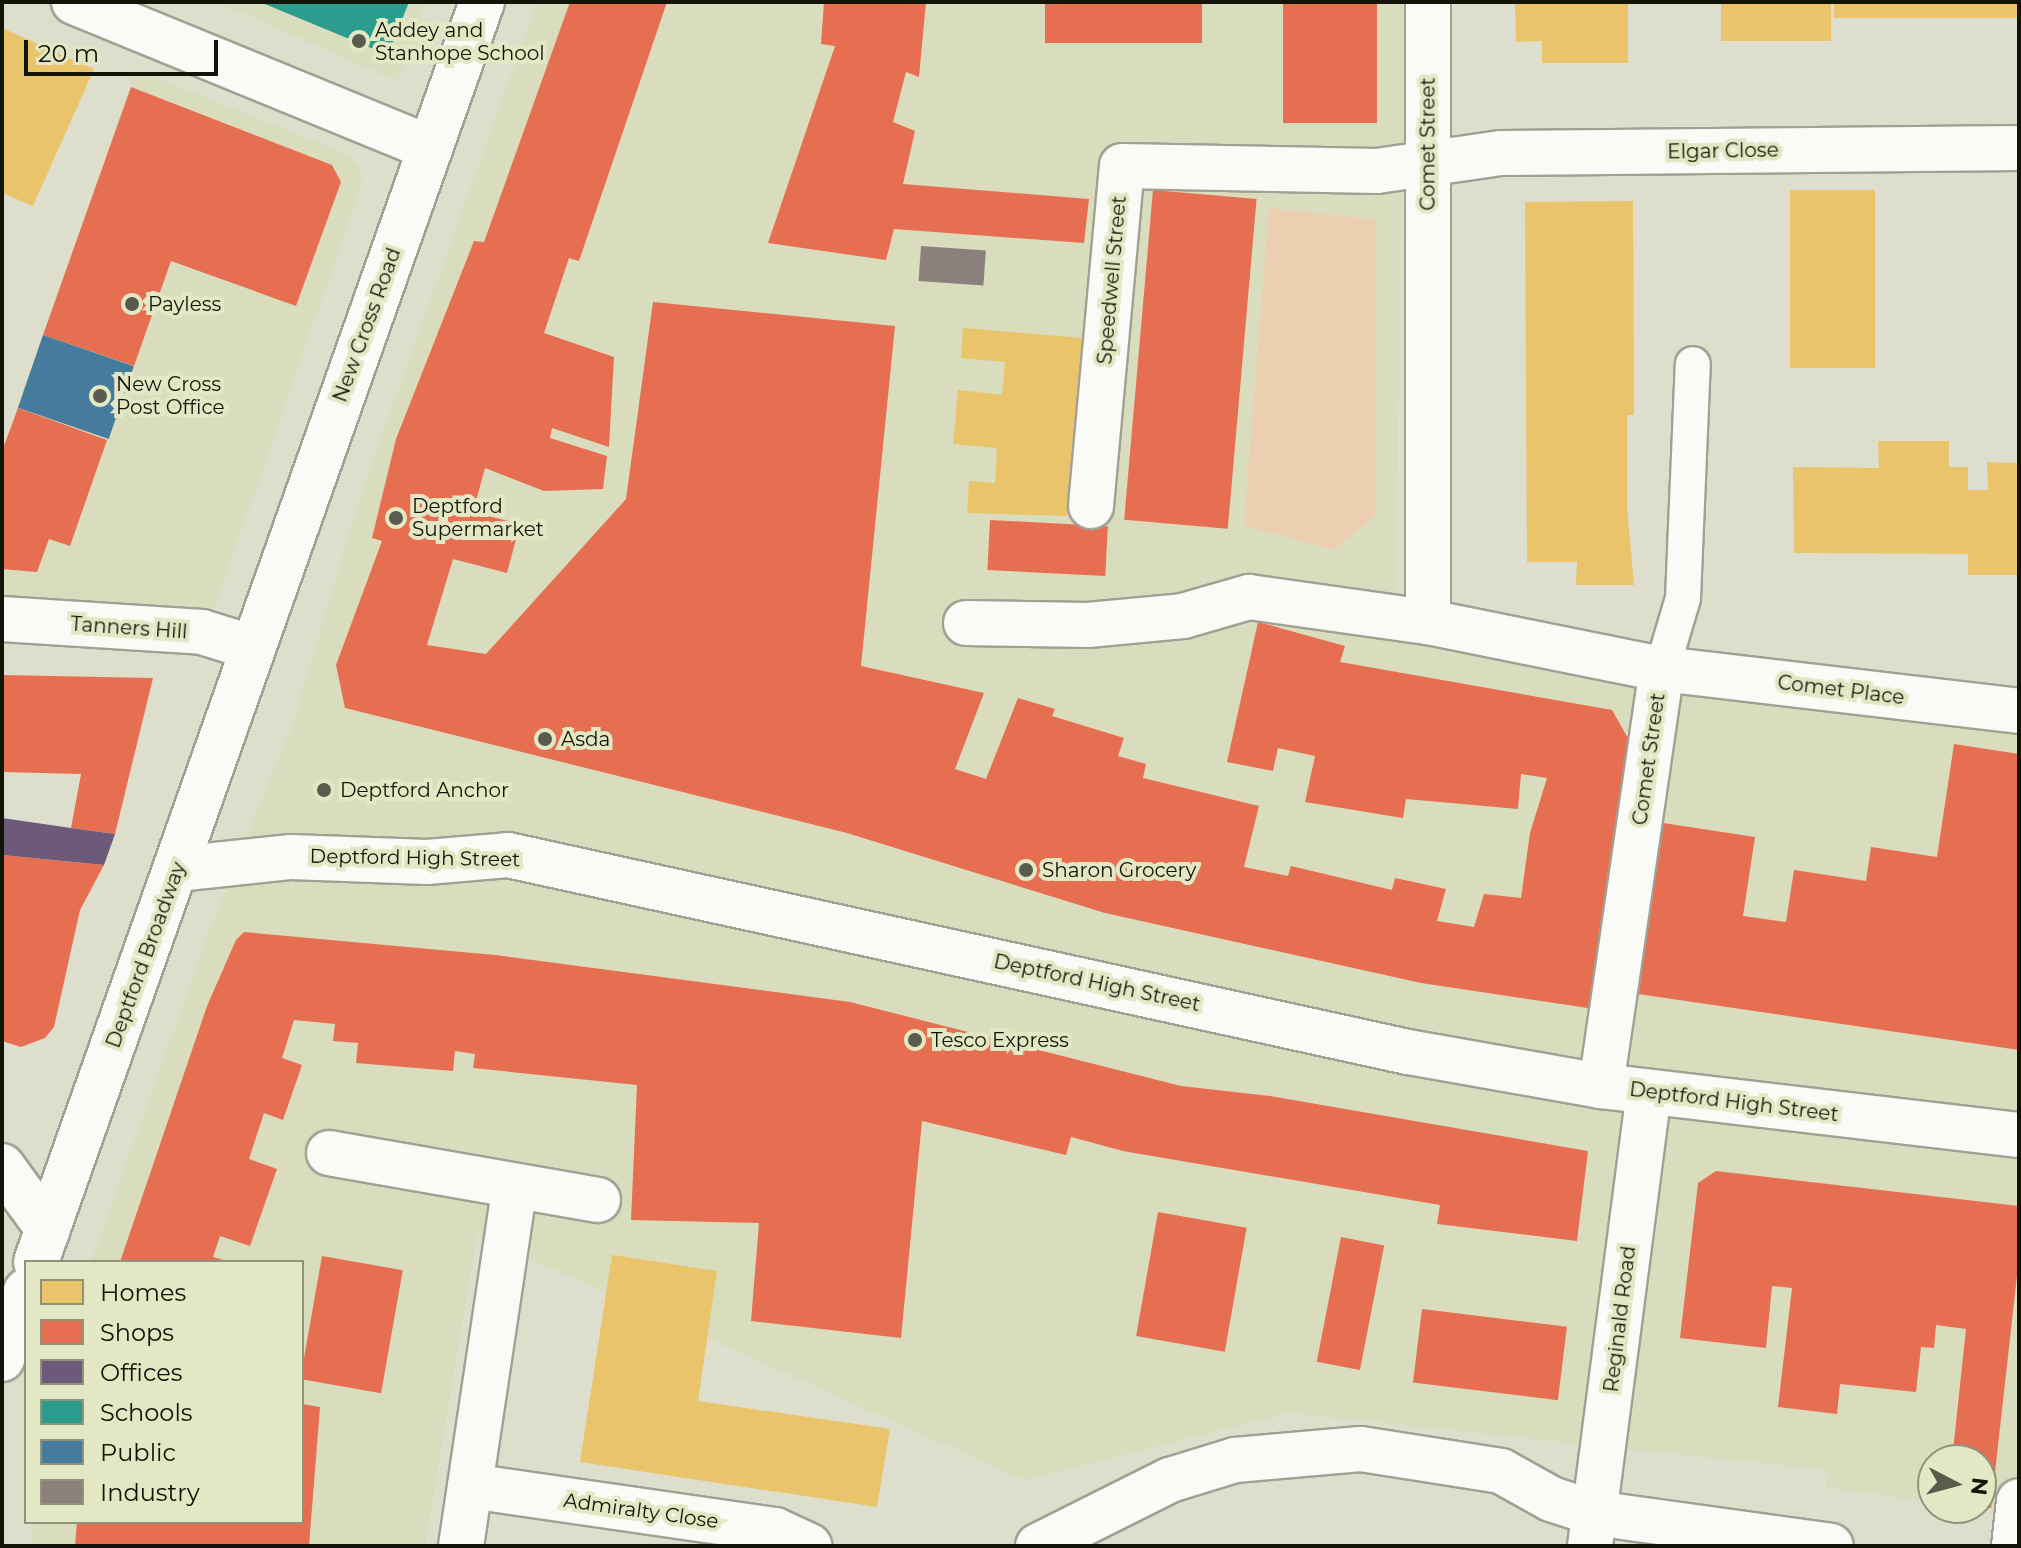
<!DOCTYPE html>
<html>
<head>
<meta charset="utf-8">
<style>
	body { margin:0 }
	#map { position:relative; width:2021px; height:1548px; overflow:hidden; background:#dddfcc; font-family:Montserrat,sans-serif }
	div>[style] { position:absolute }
	.built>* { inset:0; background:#d9ddbd }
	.green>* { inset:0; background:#ecceb0 }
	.homes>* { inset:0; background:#e9c46a; transform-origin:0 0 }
	.shops>* { inset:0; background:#e76f51; transform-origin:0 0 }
	.offices>* { inset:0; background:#6d597a }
	.schools>* { inset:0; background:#2a9d8f }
	.public>* { inset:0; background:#457b9d; transform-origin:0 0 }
	.industry>* { inset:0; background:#8a817c; transform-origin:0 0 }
	.roads { filter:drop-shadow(2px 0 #a0a193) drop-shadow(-2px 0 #a0a193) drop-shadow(0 2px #a0a193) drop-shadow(0 -2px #a0a193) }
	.lane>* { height:34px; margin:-17px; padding:0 17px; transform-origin:17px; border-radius:17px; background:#fafaf7 }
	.street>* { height:44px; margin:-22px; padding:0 22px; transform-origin:22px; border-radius:22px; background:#fafaf7 }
	.highway>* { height:44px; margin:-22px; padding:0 22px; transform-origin:22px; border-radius:22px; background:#fafaf7 }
	.dots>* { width:22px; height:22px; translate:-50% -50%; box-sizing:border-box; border:4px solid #e3e7c4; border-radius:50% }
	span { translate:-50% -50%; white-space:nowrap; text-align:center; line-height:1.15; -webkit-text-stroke:8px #e3e7c4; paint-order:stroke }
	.poi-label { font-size:20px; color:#131408 }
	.left { translate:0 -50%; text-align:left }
	.street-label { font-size:20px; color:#131408 }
	.frame { position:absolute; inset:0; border:4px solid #131408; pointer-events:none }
	.legend { position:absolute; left:24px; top:1260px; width:280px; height:264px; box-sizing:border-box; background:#e3e7c4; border:2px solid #909379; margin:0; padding:10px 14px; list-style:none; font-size:24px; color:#131408 }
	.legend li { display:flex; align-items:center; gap:16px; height:40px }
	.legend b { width:40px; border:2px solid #909379 }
	.north { position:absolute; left:1917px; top:1444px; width:80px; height:80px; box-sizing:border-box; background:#e3e7c4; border:2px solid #909379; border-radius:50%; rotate:96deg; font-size:22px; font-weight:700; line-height:32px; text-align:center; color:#131408 }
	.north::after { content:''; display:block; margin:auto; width:28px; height:36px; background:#5a5b4d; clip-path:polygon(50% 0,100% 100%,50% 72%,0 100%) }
	.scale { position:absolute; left:24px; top:40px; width:194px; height:36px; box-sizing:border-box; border:4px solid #131408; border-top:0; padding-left:10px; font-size:24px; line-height:28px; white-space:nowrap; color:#131408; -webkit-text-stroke:6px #e3e7c4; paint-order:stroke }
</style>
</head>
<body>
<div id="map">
	<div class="built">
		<i style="clip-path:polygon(217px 2px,426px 2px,397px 81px)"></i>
		<i style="clip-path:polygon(537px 2px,1405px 2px,1395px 634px,2019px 699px,2019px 1517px,1981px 1507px,1981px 1460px,1933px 1460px,1933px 1502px,1826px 1488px,1827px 1470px,1289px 1413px,1024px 1480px,477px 1235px,425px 1546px,30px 1546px,34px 1522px,302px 1522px,302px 1262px,91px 1262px,214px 918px,292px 726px,361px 494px)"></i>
		<i style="clip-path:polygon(136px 70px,347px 154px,360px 166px,362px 184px,214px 610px,2px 600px,2px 451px)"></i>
	</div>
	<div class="green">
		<i style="clip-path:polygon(1269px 208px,1376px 220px,1375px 516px,1333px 550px,1244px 525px)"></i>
	</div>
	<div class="homes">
		<i style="clip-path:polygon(1515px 2px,1628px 2px,1628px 63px,1542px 63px,1542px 41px,1516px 42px)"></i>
		<i style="left:1721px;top:2px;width:110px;height:39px"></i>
		<i style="left:1834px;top:2px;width:185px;height:16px"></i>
		<i style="clip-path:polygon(2px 28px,94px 69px,33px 206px,2px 193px)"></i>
		<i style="left:1790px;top:190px;width:85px;height:178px"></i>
		<i style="clip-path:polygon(1633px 201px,1634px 415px,1627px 415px,1627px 507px,1634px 585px,1576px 585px,1577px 562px,1527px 562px,1525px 202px)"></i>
		<i style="clip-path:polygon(963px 328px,1082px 338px,1067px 516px,967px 513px,969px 481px,995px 483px,997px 448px,953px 444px,958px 390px,1002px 395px,1005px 362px,961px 358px)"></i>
		<i style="clip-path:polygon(1878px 441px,1949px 441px,1949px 467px,1968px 467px,1968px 490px,1988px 490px,1987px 462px,2019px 463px,2019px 575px,1968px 575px,1968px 554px,1794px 553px,1793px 467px,1879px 468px)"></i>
		<i style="clip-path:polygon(612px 1255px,717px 1271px,698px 1401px,890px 1429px,877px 1507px,580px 1462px)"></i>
	</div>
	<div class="shops">
		<i style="clip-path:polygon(570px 2px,667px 2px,579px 261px,569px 258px,544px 333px,614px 357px,609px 447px,552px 428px,550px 438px,607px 456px,603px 489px,544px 491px,485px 468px,473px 512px,520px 524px,507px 573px,453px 559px,427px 645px,486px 654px,626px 499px,653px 302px,895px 326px,861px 666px,984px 693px,955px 769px,986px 779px,1018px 698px,1055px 709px,1052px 716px,1124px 738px,1118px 756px,1146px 764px,1143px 778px,1259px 806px,1244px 867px,1288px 876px,1291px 866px,1392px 890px,1395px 878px,1446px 889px,1437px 921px,1474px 927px,1484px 894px,1521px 898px,1530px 833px,1547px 778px,1521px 774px,1518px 809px,1406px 799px,1403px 818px,1305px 802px,1315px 756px,1278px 748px,1273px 771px,1227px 762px,1258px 622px,1345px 646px,1340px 662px,1612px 710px,1629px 740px,1588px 1008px,1421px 983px,1105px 913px,847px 833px,345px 708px,336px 665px,382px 541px,372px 538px,396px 439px,474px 241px,484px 242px)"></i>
		<i style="clip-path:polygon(824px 2px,926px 2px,919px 77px,906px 72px,893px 122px,915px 131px,903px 184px,1089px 199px,1084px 243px,894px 229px,886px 260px,768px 243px,835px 46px,821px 44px)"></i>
		<i style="left:1045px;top:2px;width:157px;height:41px"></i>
		<i style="left:1283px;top:2px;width:94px;height:121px"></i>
		<i style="clip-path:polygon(131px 87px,332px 165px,341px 182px,296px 306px,171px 261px,134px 366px,43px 335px)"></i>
		<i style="left:1153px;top:190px;width:104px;height:331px;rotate:5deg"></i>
		<i style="clip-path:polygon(18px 408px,107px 440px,70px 546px,49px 539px,37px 572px,2px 569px,2px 451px)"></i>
		<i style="left:990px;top:520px;width:118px;height:50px;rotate:3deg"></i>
		<i style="clip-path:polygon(2px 675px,153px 678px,115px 834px,71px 828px,81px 774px,2px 772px)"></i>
		<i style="clip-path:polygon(1954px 744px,2019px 754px,2019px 1050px,1638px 994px,1663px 823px,1755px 837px,1743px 916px,1786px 922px,1794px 870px,1866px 881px,1871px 847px,1937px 857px)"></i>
		<i style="clip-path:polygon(2px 855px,104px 865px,80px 910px,54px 1027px,45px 1038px,21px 1047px,2px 1041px)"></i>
		<i style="clip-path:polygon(244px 932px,495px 955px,850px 1002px,1181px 1086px,1270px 1096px,1588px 1151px,1577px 1241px,1437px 1224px,1440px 1205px,1123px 1151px,1071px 1137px,1066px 1155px,922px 1121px,901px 1338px,751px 1321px,759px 1223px,631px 1220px,637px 1085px,473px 1068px,475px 1054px,455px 1051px,453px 1071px,356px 1063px,358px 1043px,333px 1041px,335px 1024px,294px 1020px,282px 1058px,302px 1065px,283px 1120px,264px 1113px,249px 1159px,277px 1169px,250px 1246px,220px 1236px,213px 1257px,231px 1262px,120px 1262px,207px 1006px,236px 940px)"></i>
		<i style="clip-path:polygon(1716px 1171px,2019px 1206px,2019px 1258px,1991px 1508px,1981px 1507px,1981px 1460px,1952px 1460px,1966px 1329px,1936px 1325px,1934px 1348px,1921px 1347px,1916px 1392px,1840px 1384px,1837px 1414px,1778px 1407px,1792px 1288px,1772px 1286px,1766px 1348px,1680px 1338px,1698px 1183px)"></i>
		<i style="left:1158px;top:1212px;width:90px;height:126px;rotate:10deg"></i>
		<i style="left:1341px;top:1237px;width:44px;height:127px;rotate:11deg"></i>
		<i style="left:322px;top:1256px;width:82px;height:125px;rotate:10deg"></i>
		<i style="left:1422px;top:1309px;width:146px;height:74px;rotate:7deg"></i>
		<i style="clip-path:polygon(302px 1404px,320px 1407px,309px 1546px,75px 1546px,77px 1522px,302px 1522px)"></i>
	</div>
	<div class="offices">
		<i style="clip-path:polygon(2px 818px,71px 828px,115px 834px,104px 865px,2px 855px)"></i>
	</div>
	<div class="schools">
		<i style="clip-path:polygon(260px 2px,409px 2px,388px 55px)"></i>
	</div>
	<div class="public">
		<i style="left:43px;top:335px;width:96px;height:77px;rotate:19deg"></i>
	</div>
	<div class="industry">
		<i style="left:921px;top:246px;width:65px;height:35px;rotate:4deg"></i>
	</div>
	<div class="roads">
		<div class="lane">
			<i style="left:1662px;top:669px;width:74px;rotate:-73.5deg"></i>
			<i style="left:1683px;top:598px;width:234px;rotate:-87.6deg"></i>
		</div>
		<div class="street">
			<i style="left:74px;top:2px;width:385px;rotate:22.3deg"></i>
			<i style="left:1428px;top:2px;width:620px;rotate:90deg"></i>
			<i style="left:1428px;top:622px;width:239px;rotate:11.4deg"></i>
			<i style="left:1662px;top:669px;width:359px;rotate:6.7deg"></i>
			<i style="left:1091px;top:506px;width:341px;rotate:-84.8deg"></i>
			<i style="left:1122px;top:166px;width:255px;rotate:1.1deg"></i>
			<i style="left:1377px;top:171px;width:125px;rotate:-8.3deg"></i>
			<i style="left:1501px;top:153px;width:518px;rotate:-0.55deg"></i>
			<i style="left:2px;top:619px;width:200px;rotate:3.7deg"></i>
			<i style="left:202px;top:632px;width:53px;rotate:17.4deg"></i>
			<i style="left:966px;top:623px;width:122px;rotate:0.9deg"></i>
			<i style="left:1088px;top:625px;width:95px;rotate:-5.4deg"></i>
			<i style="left:1183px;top:616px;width:69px;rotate:-16.1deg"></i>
			<i style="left:1249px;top:597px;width:181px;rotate:8deg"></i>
			<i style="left:177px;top:869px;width:115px;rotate:-6deg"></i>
			<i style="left:291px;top:857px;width:136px;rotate:2.1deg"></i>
			<i style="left:427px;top:862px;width:81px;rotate:-4.9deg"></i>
			<i style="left:508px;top:855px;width:921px;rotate:12.35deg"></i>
			<i style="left:1408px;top:1052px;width:196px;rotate:10deg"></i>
			<i style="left:1601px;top:1086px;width:421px;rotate:6.7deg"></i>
			<i style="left:1601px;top:1086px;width:421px;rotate:-81.7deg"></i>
			<i style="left:329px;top:1153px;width:273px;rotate:9.9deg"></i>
			<i style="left:2px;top:1166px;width:78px;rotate:53.9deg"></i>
			<i style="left:470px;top:1486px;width:308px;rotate:8.2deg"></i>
			<i style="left:775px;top:1530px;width:38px;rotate:25deg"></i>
			<i style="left:461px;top:1546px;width:364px;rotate:-81.5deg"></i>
			<i style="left:1038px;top:1546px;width:148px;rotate:-26.6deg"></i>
			<i style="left:1170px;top:1480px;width:68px;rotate:-17.1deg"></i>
			<i style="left:1235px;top:1460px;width:126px;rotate:-5deg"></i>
			<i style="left:1361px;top:1449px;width:142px;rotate:8.9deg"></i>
			<i style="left:1501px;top:1471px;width:57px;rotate:29.2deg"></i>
			<i style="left:1551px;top:1499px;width:45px;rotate:18deg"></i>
			<i style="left:1594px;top:1513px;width:239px;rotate:7.9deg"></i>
			<i style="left:1590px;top:1546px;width:458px;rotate:-82.6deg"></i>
			<i style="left:2014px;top:1546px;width:45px;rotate:-83.7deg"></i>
		</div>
		<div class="highway">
			<i style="left:36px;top:1262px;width:1337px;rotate:-70.51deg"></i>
			<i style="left:2px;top:1359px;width:72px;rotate:-70.6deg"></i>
		</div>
	</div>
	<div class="dots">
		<i style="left:359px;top:41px;background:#5a5b4d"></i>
		<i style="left:132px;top:304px;background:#5a5b4d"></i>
		<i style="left:100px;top:396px;background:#5a5b4d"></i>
		<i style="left:396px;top:518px;background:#5a5b4d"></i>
		<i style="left:545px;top:739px;background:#5a5b4d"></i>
		<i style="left:324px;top:790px;background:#5a5b4d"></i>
		<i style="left:1026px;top:870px;background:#5a5b4d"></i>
		<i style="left:915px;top:1040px;background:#5a5b4d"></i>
	</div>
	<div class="poi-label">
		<span class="left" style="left:375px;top:42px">Addey and<br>Stanhope School</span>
		<span class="left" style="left:148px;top:304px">Payless</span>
		<span class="left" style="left:116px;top:396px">New Cross<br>Post Office</span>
		<span class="left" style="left:412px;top:518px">Deptford<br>Supermarket</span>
		<span class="left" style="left:561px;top:739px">Asda</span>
		<span class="left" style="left:340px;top:790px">Deptford Anchor</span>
		<span class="left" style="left:1042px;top:870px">Sharon Grocery</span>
		<span class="left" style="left:931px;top:1040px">Tesco Express</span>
	</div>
	<div class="street-label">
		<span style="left:1428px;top:144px;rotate:-90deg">Comet Street</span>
		<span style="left:1723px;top:151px;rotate:-1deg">Elgar Close</span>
		<span style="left:1112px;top:280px;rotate:-85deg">Speedwell Street</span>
		<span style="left:367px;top:325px;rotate:-70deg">New Cross Road</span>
		<span style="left:129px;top:628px;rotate:4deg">Tanners Hill</span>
		<span style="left:1841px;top:690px;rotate:7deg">Comet Place</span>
		<span style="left:1649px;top:759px;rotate:-82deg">Comet Street</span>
		<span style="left:415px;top:858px;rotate:1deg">Deptford High Street</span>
		<span style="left:146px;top:955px;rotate:-70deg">Deptford Broadway</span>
		<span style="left:1097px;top:983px;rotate:12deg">Deptford High Street</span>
		<span style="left:1734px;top:1102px;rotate:7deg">Deptford High Street</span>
		<span style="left:1620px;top:1319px;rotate:-83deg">Reginald Road</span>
		<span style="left:641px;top:1511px;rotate:8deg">Admiralty Close</span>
	</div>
	<div class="frame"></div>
	<ul class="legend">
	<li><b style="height:22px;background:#e9c46a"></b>Homes</li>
	<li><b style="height:22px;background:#e76f51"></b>Shops</li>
	<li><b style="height:22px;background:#6d597a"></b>Offices</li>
	<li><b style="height:22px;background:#2a9d8f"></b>Schools</li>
	<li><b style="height:22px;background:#457b9d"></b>Public</li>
	<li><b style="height:22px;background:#8a817c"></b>Industry</li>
	</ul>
	<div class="north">N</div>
	<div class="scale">20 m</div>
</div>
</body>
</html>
